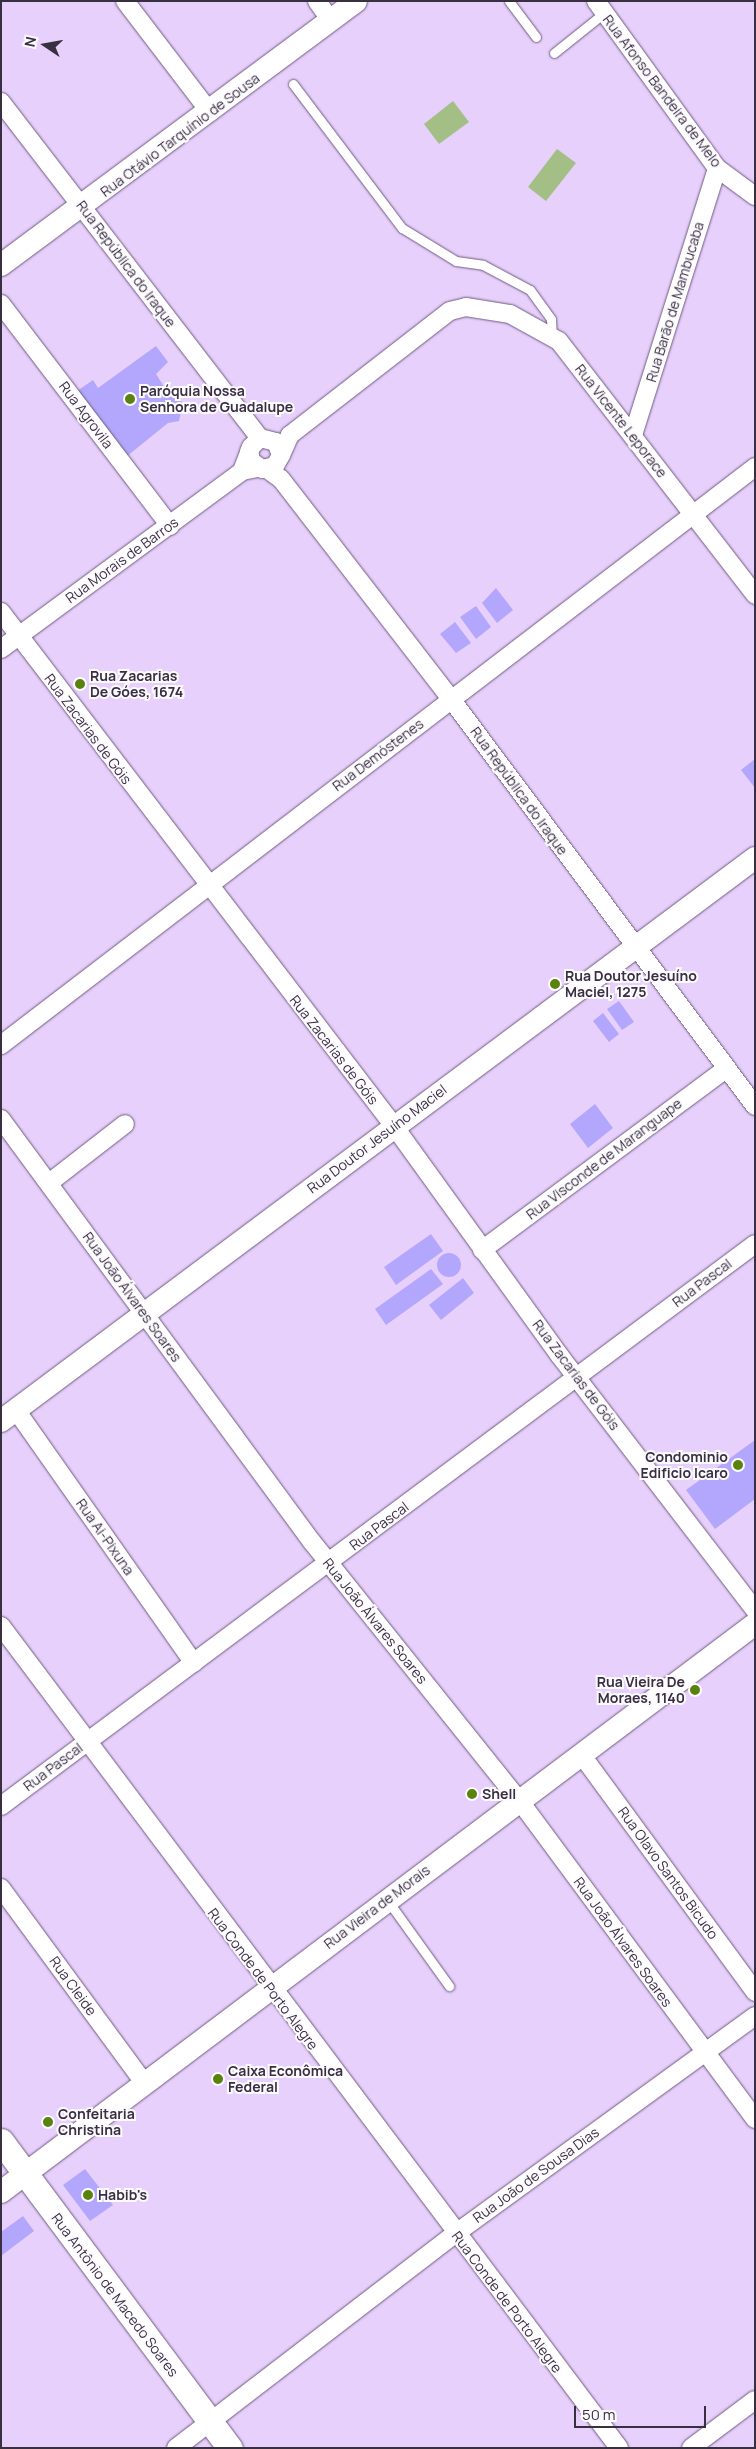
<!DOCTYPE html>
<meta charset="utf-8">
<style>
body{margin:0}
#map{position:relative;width:756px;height:2449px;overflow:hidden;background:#e7d0fb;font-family:Manrope,sans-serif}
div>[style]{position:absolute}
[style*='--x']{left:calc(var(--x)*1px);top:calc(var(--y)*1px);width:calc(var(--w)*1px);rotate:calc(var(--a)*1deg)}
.green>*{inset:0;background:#a3bf85}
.building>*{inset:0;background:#b2a7fd}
.round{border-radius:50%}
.roads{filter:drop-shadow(0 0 1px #6f5a80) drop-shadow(0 0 1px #6f5a80)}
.service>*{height:9px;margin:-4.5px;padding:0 4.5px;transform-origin:4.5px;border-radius:4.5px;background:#fff}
.minor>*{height:18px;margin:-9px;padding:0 9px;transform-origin:9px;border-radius:9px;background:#fff}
.tertiary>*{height:22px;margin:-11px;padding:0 11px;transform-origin:11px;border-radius:11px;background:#fff}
.secondary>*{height:25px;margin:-12.5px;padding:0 12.5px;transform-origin:12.5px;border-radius:12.5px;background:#fff}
.dots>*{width:14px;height:14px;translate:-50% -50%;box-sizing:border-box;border:2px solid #fdfbff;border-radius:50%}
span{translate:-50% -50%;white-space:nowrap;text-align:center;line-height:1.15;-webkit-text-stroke:4px #fdfbff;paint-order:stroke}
.street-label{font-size:14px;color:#382f40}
.poi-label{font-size:14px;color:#382f40;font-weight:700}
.left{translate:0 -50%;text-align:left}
.right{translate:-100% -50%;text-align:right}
.frame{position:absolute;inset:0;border:2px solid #382f40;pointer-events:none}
.north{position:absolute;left:20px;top:20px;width:50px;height:50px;-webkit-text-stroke:4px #fdfbff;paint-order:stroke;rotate:282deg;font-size:14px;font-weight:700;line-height:20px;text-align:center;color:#382f40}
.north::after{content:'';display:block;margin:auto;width:18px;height:22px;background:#382f40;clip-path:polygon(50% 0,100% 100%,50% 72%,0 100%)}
.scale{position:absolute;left:574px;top:2406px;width:132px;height:22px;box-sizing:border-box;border:2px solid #382f40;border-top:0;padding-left:6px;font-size:15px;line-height:18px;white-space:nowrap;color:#382f40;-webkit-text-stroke:4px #fdfbff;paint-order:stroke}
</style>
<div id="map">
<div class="green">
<i style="clip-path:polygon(453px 101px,469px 122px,439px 144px,424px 124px)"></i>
<i style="clip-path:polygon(557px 149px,576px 163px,546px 201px,528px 187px)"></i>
</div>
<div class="building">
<i style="clip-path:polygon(156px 346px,168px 362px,156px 374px,170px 396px,183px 402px,179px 421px,168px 423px,126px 457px,77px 391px,93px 380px,98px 388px)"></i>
<i style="clip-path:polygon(496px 588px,513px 610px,497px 623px,482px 603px)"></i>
<i style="clip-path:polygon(476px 606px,491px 627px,476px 639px,460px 617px)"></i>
<i style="clip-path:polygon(455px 622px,471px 643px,456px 653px,440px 634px)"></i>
<i style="clip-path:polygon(755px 759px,755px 788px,741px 770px)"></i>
<i style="clip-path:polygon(619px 1001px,634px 1022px,622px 1030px,607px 1009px)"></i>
<i style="clip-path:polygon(603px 1013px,619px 1034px,609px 1042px,593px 1021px)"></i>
<i style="clip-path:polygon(595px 1104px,613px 1128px,588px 1148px,570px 1124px)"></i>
<i style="clip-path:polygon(431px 1234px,443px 1251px,396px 1285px,384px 1267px)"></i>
<i class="round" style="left:437px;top:1253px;width:24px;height:24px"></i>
<i style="clip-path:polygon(431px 1269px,443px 1284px,386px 1325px,375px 1309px)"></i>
<i style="clip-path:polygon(463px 1278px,474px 1293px,441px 1320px,429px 1305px)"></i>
<i style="clip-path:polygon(755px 1440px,755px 1499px,715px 1529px,686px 1490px)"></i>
<i style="clip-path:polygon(85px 2169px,113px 2205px,90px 2221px,63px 2185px)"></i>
<i style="clip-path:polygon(23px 2216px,34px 2231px,1px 2256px,1px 2232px)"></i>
</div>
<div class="roads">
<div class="service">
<i style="--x:509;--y:1;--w:45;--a:53.1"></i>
<i style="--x:554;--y:53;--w:64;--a:-38.7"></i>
<i style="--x:293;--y:84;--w:181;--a:52.9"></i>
<i style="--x:402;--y:228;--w:63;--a:31.4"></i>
<i style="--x:456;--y:261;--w:27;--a:8"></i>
<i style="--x:483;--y:265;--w:53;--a:28"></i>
<i style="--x:530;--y:290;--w:36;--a:54"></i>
<i style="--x:551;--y:319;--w:17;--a:87"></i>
<i style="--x:388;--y:1901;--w:105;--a:54.3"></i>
</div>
<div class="minor">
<i style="--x:125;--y:1;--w:140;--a:52.6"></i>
<i style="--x:317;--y:1;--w:24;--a:55"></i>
<i style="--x:596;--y:1;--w:206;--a:54.1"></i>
<i style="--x:717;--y:168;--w:47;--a:36.4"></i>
<i style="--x:1;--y:102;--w:424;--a:52.4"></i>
<i style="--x:1;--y:304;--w:279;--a:52.7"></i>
<i style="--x:633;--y:435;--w:280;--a:-72.5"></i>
<i style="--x:281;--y:455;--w:22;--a:-66"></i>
<i style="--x:290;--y:435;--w:202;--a:-37.8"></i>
<i style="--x:450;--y:311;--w:16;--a:-14"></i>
<i style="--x:466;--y:307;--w:45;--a:9"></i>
<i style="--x:510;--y:314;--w:56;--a:28.9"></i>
<i style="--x:559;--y:341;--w:321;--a:52.3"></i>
<i style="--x:267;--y:469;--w:17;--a:36"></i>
<i style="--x:281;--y:479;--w:278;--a:52.3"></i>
<i style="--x:451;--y:699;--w:508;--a:53.24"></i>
<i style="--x:242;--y:471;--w:26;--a:-69"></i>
<i style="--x:251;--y:447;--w:13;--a:-45"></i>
<i style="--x:260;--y:438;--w:16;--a:14"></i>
<i style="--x:276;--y:442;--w:14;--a:69"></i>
<i style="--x:281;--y:455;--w:13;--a:119"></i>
<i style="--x:275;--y:466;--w:13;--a:167"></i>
<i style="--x:262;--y:469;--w:14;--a:-144"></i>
<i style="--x:251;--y:461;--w:10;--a:-101"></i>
<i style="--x:1;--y:612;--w:647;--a:52.6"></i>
<i style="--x:394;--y:1126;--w:284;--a:54.2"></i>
<i style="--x:560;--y:1356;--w:320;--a:52.5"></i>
<i style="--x:1;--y:649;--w:300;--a:-36.4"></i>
<i style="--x:242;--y:471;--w:16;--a:-11"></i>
<i style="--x:1;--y:1045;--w:950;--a:-37.47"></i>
<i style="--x:1;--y:1119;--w:525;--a:53.68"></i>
<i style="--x:312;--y:1542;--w:331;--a:51.3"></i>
<i style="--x:519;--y:1800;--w:397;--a:53.5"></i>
<i style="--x:49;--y:1183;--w:96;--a:-37.8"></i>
<i style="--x:482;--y:1250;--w:304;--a:-36.6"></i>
<i style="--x:16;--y:1410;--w:309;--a:54.9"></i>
<i style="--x:1;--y:1626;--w:1028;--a:53.06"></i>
<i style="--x:581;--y:1754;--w:295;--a:53.8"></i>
<i style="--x:1;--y:1806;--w:940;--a:-36.7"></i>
<i style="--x:1;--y:1888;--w:242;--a:53.7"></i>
<i style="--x:176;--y:2448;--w:352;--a:-37.5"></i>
<i style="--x:455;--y:2234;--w:371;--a:-36"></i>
<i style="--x:691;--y:2448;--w:80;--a:-36.9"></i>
</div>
<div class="tertiary">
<i style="--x:1;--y:265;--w:442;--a:-36.6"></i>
<i style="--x:1;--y:1421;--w:941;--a:-36.75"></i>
<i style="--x:1;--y:2192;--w:944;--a:-36.99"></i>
</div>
<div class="secondary">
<i style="--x:1;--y:2141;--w:383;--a:53.3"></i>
</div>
</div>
<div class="dots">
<i style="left:130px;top:399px;background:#59830d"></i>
<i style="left:80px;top:684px;background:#59830d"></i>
<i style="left:555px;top:984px;background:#59830d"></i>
<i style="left:738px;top:1465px;background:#59830d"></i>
<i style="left:695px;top:1690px;background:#59830d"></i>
<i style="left:472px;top:1794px;background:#59830d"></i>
<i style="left:218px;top:2079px;background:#59830d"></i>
<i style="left:48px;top:2122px;background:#59830d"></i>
<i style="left:88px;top:2195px;background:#59830d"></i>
</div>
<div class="street-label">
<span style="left:662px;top:91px;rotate:53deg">Rua Afonso Bandeira de Melo</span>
<span style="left:180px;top:135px;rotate:-37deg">Rua Otávio Tarquínio de Sousa</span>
<span style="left:126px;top:264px;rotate:53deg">Rua República do Iraque</span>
<span style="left:675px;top:302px;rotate:-73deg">Rua Barão de Mambucaba</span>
<span style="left:86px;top:415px;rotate:53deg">Rua Agrovila</span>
<span style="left:621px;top:421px;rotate:52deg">Rua Vicente Leporace</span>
<span style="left:122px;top:560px;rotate:-36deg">Rua Morais de Barros</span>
<span style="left:88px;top:729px;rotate:53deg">Rua Zacarias de Góis</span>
<span style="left:378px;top:755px;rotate:-37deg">Rua Demóstenes</span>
<span style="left:519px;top:791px;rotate:54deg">Rua República do Iraque</span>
<span style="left:334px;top:1050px;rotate:52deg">Rua Zacarias de Góis</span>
<span style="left:377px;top:1139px;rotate:-37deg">Rua Doutor Jesuíno Maciel</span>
<span style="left:604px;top:1159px;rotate:-37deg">Rua Visconde de Maranguape</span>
<span style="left:702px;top:1283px;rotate:-37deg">Rua Pascal</span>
<span style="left:132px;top:1297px;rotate:54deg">Rua João Álvares Soares</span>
<span style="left:576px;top:1375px;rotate:53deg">Rua Zacarias de Góis</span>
<span style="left:379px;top:1526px;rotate:-37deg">Rua Pascal</span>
<span style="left:105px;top:1537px;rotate:55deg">Rua Ai-Pixuna</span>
<span style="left:375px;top:1621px;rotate:51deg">Rua João Álvares Soares</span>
<span style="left:53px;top:1767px;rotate:-37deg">Rua Pascal</span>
<span style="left:668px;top:1873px;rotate:54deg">Rua Olavo Santos Bicudo</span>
<span style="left:377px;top:1907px;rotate:-37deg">Rua Vieira de Morais</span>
<span style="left:623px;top:1942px;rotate:54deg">Rua João Álvares Soares</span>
<span style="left:263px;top:1979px;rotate:53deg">Rua Conde de Porto Alegre</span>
<span style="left:73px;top:1986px;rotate:54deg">Rua Cleide</span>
<span style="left:536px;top:2175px;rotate:-36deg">Rua João de Sousa Dias</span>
<span style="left:115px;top:2295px;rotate:53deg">Rua Antônio de Macedo Soares</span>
<span style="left:507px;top:2302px;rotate:53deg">Rua Conde de Porto Alegre</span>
</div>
<div class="poi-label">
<span class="left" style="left:140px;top:399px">Paróquia Nossa<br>Senhora de Guadalupe</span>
<span class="left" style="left:90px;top:684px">Rua Zacarias<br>De Góes, 1674</span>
<span class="left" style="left:565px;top:984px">Rua Doutor Jesuíno<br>Maciel, 1275</span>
<span class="right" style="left:728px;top:1465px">Condominio<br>Edificio Icaro</span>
<span class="right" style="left:685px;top:1690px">Rua Vieira De<br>Moraes, 1140</span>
<span class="left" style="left:482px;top:1794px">Shell</span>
<span class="left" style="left:228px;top:2079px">Caixa Econômica<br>Federal</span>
<span class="left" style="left:58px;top:2122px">Confeitaria<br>Christina</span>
<span class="left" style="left:98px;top:2195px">Habib's</span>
</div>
<div class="frame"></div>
<div class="north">N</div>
<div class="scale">50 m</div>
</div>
